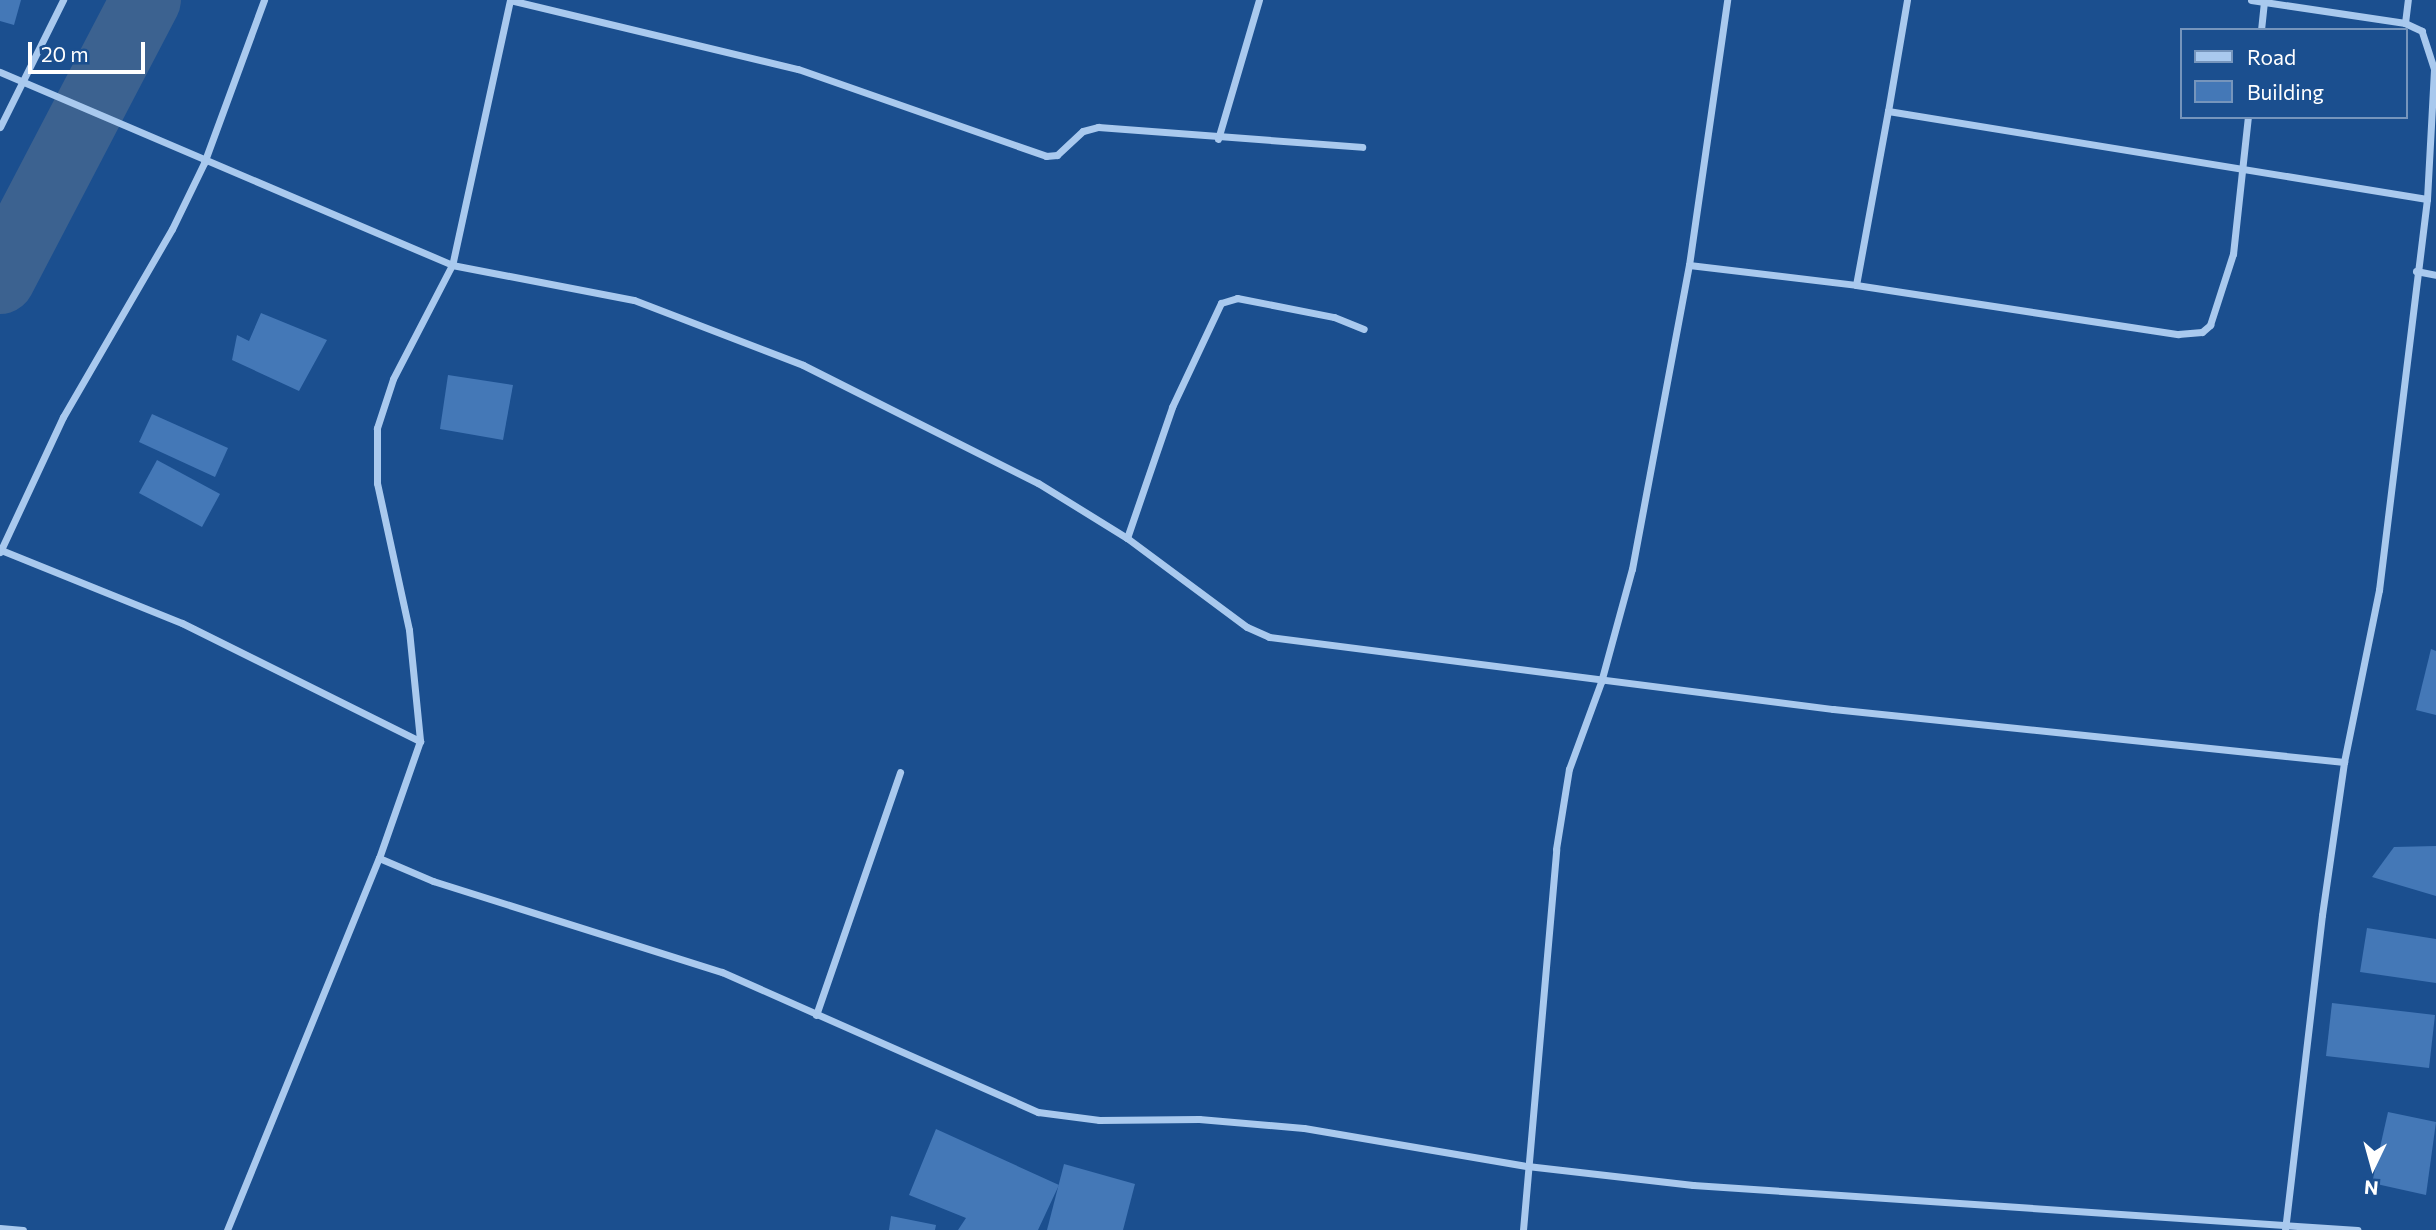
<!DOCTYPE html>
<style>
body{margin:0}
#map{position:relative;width:2436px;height:1230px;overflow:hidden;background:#1b4f8f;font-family:Commissioner,sans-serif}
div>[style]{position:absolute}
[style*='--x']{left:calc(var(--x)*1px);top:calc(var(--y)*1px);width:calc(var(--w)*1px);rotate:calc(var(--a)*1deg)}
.river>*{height:70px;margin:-35px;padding:0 35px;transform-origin:35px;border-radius:35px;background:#3c6290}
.building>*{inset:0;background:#4478b7}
.minor>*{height:7px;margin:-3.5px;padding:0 3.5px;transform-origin:3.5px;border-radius:3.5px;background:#a9c9ee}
span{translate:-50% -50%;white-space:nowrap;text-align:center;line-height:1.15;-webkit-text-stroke:6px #1b4f8f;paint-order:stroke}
.legend{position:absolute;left:2180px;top:28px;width:228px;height:91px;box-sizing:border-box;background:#1b4f8f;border:2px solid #7695bc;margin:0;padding:9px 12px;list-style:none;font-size:21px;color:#fff}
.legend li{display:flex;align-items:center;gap:14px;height:35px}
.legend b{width:35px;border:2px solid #7695bc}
.north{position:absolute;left:2338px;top:1132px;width:70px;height:70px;-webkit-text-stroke:5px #1b4f8f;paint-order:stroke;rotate:185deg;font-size:19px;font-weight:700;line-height:28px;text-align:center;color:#fff}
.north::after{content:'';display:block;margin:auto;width:24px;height:32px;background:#fff;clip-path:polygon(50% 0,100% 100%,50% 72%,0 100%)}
.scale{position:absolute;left:28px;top:42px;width:117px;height:32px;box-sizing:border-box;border:4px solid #fff;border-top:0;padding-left:9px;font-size:21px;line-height:24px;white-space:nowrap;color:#fff;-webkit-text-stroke:5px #1b4f8f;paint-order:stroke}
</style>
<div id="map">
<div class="river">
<i style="--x:0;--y:279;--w:315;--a:-62.4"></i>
</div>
<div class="building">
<i style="clip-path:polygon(0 0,21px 0,14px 25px,0 21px)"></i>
<i style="clip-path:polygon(261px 313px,327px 340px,299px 391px,232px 360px,237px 335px,249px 341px)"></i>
<i style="clip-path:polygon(448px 375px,513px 385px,503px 440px,440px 429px)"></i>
<i style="clip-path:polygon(152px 414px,228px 448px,215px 477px,139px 442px)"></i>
<i style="clip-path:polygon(157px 460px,220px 494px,202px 527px,139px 493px)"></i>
<i style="clip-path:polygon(2431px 649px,2436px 651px,2436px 715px,2416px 710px)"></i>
<i style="clip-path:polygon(2436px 846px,2436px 896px,2372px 877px,2394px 847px)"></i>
<i style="clip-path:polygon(2367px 928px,2436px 939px,2436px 983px,2360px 972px)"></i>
<i style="clip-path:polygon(2332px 1003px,2435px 1015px,2429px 1068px,2326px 1056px)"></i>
<i style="clip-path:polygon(2388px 1112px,2436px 1122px,2426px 1195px,2372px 1183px)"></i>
<i style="clip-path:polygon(936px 1129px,1059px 1185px,1038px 1230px,958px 1230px,966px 1218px,909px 1195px)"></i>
<i style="clip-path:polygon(1064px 1164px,1135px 1184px,1123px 1230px,1047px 1230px)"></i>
<i style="clip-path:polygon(891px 1216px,936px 1225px,935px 1230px,889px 1230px)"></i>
</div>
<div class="minor">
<i style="--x:510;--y:0;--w:271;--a:102.3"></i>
<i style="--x:452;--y:265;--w:128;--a:117.4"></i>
<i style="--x:393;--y:379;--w:52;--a:108.1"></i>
<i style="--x:377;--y:428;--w:55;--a:90"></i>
<i style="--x:377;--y:483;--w:150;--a:77.7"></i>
<i style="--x:409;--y:630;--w:112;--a:84.3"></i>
<i style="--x:420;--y:741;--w:124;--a:109.3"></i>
<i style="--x:379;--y:858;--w:59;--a:23.1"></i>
<i style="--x:433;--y:881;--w:303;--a:17.5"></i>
<i style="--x:722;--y:972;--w:346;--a:23.9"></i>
<i style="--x:1038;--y:1112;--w:62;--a:7.5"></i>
<i style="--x:1099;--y:1120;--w:100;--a:-0.6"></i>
<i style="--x:1199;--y:1119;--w:105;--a:4.9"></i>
<i style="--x:1304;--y:1128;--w:226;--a:9.7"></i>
<i style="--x:1527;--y:1166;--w:167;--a:6.5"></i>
<i style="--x:1693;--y:1185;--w:666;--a:3.88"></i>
<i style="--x:510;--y:0;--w:296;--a:13.5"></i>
<i style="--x:798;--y:69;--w:263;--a:19.3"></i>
<i style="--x:1046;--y:156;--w:11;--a:-5"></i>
<i style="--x:1057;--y:155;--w:35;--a:-43"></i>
<i style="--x:1083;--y:131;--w:16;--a:-15"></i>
<i style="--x:1098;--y:127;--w:265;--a:4.3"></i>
<i style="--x:1907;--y:0;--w:113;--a:99.7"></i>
<i style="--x:1888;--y:111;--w:546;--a:9.27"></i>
<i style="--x:2251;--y:0;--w:156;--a:8.5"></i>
<i style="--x:2261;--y:30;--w:27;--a:-84"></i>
<i style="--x:0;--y:72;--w:491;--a:23.1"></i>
<i style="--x:452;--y:265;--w:185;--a:10.9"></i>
<i style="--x:634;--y:300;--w:181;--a:21"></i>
<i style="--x:803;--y:365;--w:263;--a:26.7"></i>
<i style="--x:1038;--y:483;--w:105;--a:31.7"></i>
<i style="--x:1127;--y:538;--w:149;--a:36.6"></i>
<i style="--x:1247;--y:627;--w:24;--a:24"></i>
<i style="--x:1269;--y:637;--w:569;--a:7.28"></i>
<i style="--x:1833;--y:709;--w:514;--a:5.92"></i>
<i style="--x:0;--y:127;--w:142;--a:-63.6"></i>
<i style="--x:1218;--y:139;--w:145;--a:-73.6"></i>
<i style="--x:1689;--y:265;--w:168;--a:6.8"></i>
<i style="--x:1856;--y:285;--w:326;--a:8.7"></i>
<i style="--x:2178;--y:334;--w:24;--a:-5"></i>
<i style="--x:2202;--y:332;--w:11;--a:-41"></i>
<i style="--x:2210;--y:325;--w:75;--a:-72.1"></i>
<i style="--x:2233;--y:254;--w:138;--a:-83.8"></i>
<i style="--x:2416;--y:271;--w:20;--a:11"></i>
<i style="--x:1856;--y:285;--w:177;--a:-79.6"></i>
<i style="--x:1127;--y:538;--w:139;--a:-71"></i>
<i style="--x:1172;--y:407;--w:115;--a:-64.8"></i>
<i style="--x:1221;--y:303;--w:17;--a:-17"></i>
<i style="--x:1237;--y:298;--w:99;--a:11.1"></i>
<i style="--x:1334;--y:317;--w:32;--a:22"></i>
<i style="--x:1;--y:550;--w:195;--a:22"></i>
<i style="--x:182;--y:623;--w:266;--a:26.4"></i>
<i style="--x:0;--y:552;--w:149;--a:-65"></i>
<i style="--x:63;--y:417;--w:217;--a:-59.9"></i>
<i style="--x:172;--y:229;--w:73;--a:-64.1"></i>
<i style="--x:204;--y:163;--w:174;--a:-69.8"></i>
<i style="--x:816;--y:1015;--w:257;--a:-70.9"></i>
<i style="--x:0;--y:1228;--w:23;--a:5"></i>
<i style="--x:227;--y:1230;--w:402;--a:-67.8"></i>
<i style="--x:1523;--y:1230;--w:382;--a:-85"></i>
<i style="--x:1556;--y:849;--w:81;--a:-80.8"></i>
<i style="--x:1569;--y:769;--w:93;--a:-69.8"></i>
<i style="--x:1601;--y:682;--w:117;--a:-74.7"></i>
<i style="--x:1632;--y:569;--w:309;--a:-79.4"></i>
<i style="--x:1689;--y:265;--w:268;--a:-81.8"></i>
<i style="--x:2285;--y:1230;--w:317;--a:-83.3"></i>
<i style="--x:2322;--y:915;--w:155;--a:-81.8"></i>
<i style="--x:2344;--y:762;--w:176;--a:-78.5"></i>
<i style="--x:2379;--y:590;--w:394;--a:-83"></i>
<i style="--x:2427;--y:199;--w:130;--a:-86.9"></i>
<i style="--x:2434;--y:69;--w:40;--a:-108"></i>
<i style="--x:2422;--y:31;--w:19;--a:-155"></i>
<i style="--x:2405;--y:23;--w:23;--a:-83"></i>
</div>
<ul class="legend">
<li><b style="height:9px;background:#a9c9ee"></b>Road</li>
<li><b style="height:19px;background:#4478b7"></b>Building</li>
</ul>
<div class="north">N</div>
<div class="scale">20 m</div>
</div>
